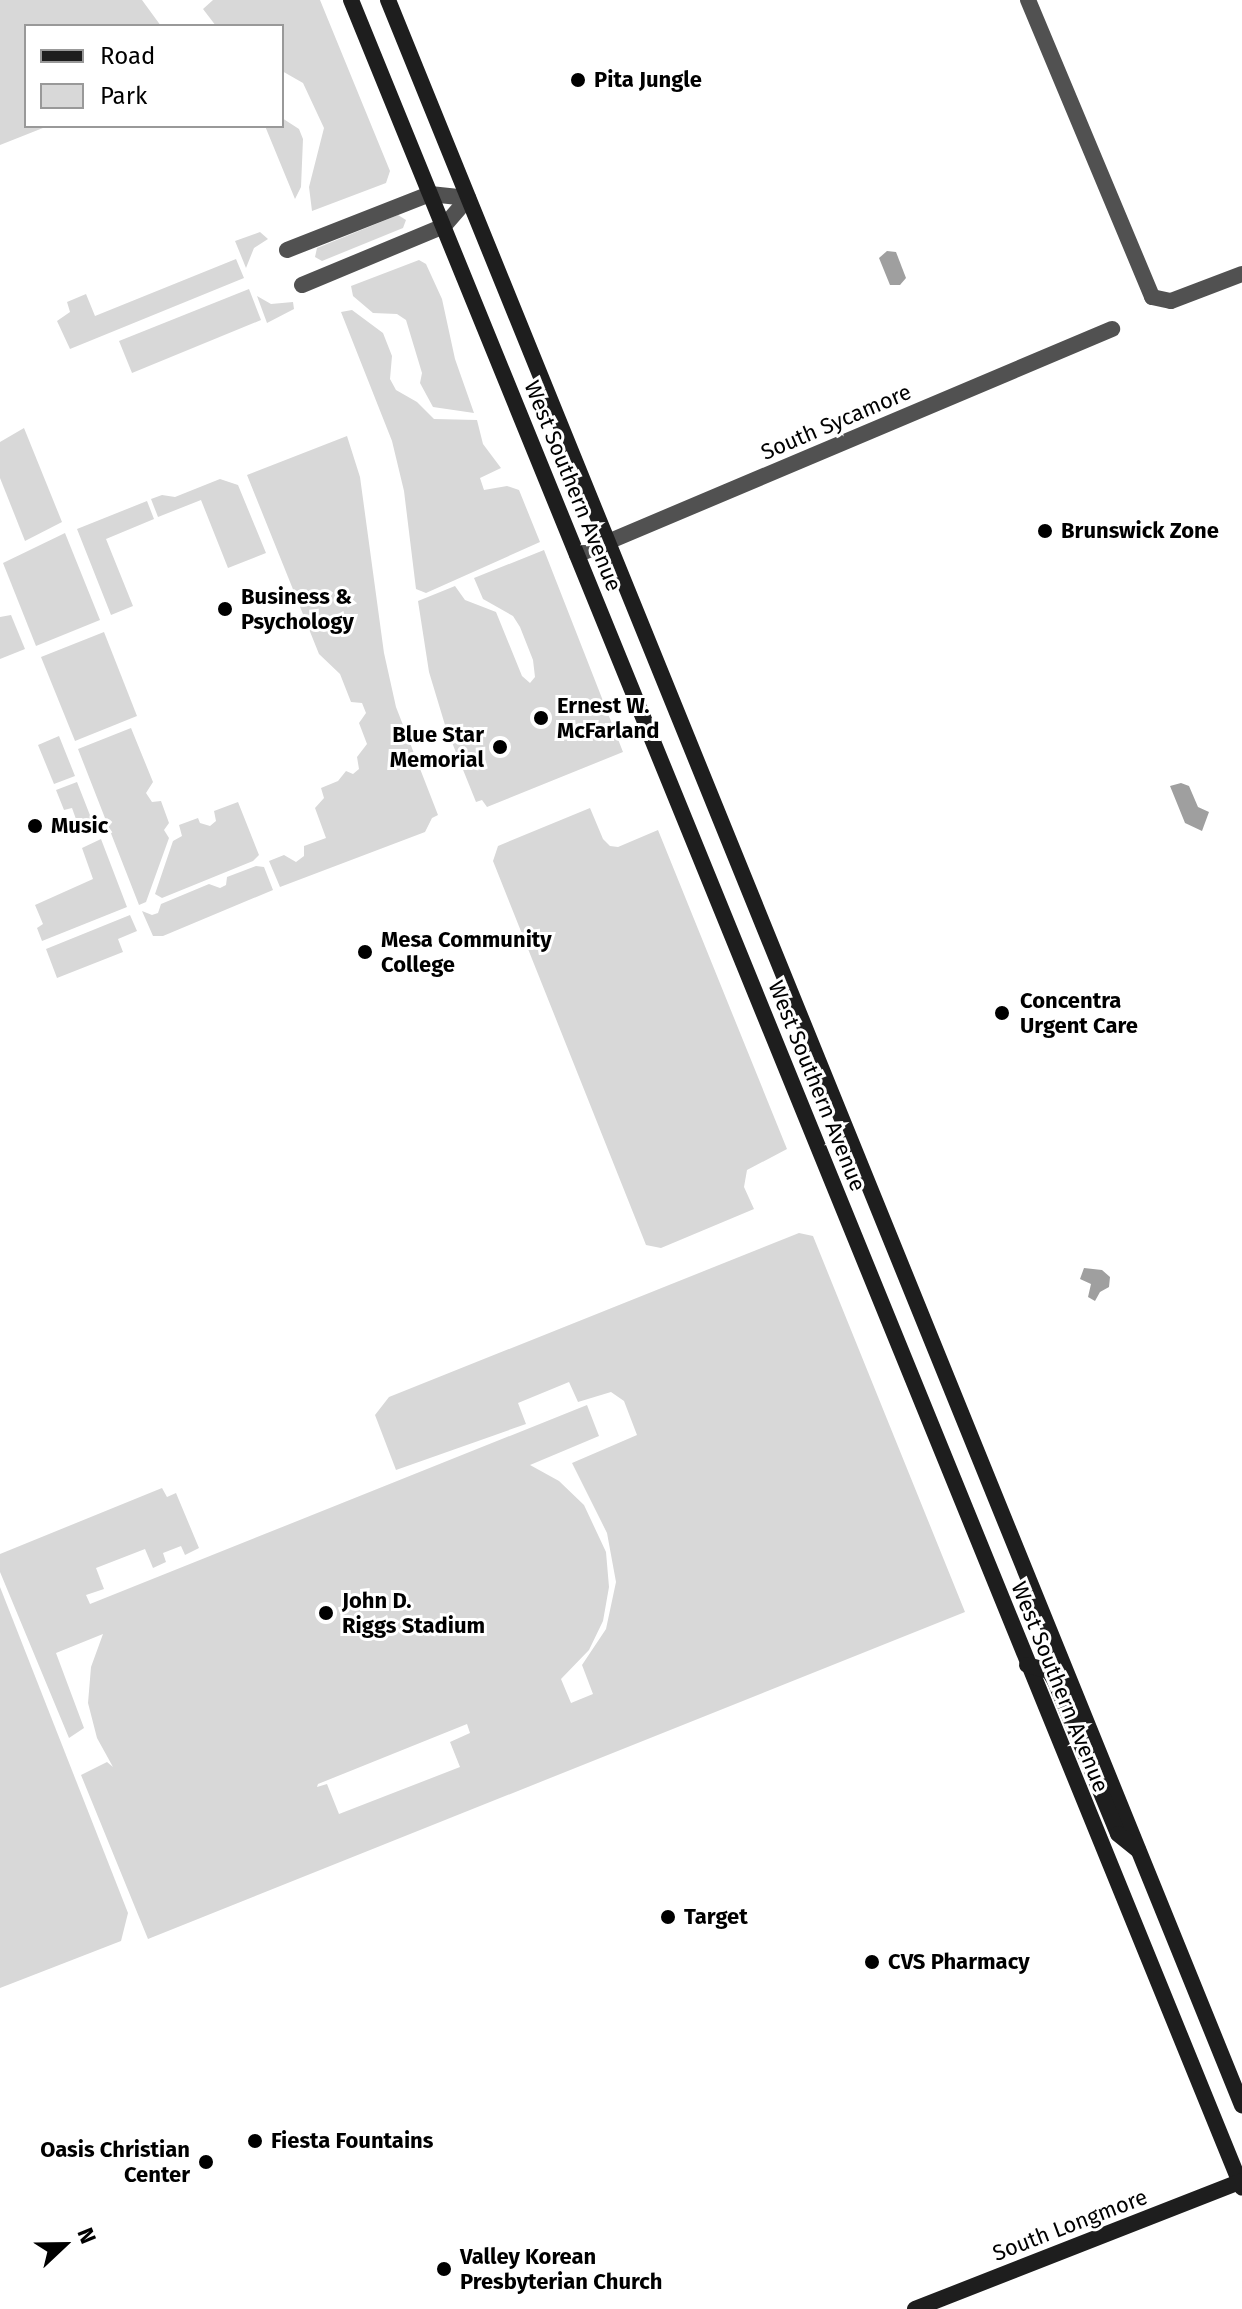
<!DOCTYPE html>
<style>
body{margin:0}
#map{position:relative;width:1242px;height:2309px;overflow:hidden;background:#fff;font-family:"Fira Sans",sans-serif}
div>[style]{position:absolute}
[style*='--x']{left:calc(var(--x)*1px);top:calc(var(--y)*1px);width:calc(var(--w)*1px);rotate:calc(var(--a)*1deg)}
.green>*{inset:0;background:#d8d8d8}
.water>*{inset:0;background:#9f9f9f}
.street>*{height:16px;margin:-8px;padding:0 8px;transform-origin:8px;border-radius:8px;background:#515151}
.secondary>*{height:16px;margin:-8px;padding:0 8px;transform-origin:8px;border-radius:8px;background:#1e1e1e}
.dots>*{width:22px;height:22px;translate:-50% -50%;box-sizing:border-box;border:4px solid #fff;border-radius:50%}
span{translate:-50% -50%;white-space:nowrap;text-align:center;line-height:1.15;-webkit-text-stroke:6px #fff;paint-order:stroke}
.poi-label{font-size:22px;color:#000;font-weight:700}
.left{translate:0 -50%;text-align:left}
.right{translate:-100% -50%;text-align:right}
.street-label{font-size:22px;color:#000}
.legend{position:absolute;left:24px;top:24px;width:260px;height:104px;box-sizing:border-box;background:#fff;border:2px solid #999;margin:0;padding:10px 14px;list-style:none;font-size:24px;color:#000}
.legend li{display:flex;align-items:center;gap:16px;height:40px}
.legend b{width:40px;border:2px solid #999}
.north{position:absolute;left:24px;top:2205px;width:80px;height:80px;-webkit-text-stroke:6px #fff;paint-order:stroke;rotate:68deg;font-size:22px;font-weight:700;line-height:32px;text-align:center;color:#000}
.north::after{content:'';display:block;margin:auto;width:28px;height:36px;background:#000;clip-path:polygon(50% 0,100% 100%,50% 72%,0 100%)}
</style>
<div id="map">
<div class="green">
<i style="clip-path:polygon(0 0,142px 0,161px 26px,26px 26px,26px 126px,48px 126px,0 145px)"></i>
<i style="clip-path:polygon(213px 0,320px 0,390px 171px,386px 183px,312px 211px,309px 187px,324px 128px,303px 83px,282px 71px,282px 26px,216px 26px,203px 9px)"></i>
<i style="clip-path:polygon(282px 118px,299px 129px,303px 139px,301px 187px,295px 199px,265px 126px,282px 126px)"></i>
<i style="clip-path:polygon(398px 215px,406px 220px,403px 228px,322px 261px,315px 257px,317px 248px)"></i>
<i style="clip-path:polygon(260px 232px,268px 239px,254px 248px,246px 268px,235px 241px)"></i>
<i style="clip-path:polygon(236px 259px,244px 278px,70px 349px,57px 321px,70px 312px,67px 302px,86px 294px,95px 316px)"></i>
<i style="clip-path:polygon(419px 260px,426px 264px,442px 299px,455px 359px,474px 413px,433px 407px,420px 383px,422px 373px,406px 320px,397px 314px,373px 313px,353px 296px,351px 286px)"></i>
<i style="clip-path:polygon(249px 289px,261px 320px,132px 373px,119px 341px)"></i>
<i style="clip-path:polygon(257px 296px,271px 304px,293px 302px,294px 309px,267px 323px)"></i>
<i style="clip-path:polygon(352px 310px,383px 333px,392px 356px,390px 379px,396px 390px,417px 402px,434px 419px,477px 420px,483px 444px,501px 468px,480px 478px,484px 490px,507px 486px,519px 490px,540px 542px,426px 593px,416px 589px,404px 491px,392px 441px,341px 312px)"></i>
<i style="clip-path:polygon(24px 428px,62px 522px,25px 541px,0 478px,0 442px)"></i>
<i style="clip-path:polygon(347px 436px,360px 477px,384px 653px,396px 707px,438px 815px,432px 818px,425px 832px,280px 887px,269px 861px,284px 855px,296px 862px,304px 856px,304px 846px,326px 838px,315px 808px,324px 798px,321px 788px,338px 781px,346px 771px,353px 774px,359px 769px,357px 757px,367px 744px,359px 723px,366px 713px,362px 703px,351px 702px,340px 674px,319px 654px,247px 475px)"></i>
<i style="clip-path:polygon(220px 479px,238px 485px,266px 553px,228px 568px,201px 500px,158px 517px,151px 499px,162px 495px,175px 497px)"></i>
<i style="clip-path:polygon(147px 501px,154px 519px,106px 539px,133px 606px,111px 615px,77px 529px)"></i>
<i style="clip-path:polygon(65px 533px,100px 620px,36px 646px,3px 563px)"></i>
<i style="clip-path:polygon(544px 550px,623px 752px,487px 807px,482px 800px,476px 802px,445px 725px,429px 672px,418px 601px,455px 586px,465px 600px,496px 612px,522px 676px,530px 683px,535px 677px,533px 660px,520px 627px,513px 616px,483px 599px,474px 578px)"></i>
<i style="clip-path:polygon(11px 615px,25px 649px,0 659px,0 617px)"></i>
<i style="clip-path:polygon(104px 632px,137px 716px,75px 741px,41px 657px)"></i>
<i style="clip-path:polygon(131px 728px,153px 782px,146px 793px,152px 802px,161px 801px,169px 823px,164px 830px,169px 838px,146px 902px,139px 905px,78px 749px)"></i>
<i style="clip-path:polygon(59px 736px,75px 776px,54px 784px,38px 745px)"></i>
<i style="clip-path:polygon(77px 782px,95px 828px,81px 833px,72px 808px,64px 810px,56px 790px)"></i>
<i style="clip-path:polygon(238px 802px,259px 855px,253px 861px,162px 898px,155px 894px,173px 841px,182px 836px,179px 825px,198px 818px,200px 823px,210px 826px,216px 821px,214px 811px)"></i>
<i style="clip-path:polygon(590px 808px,603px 839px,610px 846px,618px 847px,658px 830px,787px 1149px,747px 1170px,744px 1187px,754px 1209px,661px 1248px,646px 1245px,493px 861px,498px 846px)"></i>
<i style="clip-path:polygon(101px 839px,127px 907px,42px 941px,37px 928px,43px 924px,35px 905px,93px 879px,82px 848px)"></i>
<i style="clip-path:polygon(256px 866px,264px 867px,273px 890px,163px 936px,153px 936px,142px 911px,152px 915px,158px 913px,161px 904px,209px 884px,220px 888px,226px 885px,227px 877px)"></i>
<i style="clip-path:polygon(130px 915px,137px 931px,118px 939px,123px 952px,57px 978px,46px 949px)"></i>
<i style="clip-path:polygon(evenodd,799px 1233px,813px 1236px,965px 1612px,148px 1939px,81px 1775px,107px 1762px,113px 1767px,97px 1738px,88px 1703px,91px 1667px,103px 1634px,56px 1653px,84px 1728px,69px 1738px,0 1572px,0 1554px,162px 1488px,167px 1497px,176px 1493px,199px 1548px,185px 1555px,181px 1546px,163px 1553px,166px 1562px,153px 1568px,145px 1549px,96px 1568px,104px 1589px,86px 1595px,90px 1604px,587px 1405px,599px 1436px,530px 1465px,559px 1481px,584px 1505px,606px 1552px,609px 1587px,603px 1621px,589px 1650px,561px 1679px,571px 1703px,593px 1694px,582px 1665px,606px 1629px,616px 1582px,607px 1533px,572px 1463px,637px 1435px,624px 1401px,611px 1392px,578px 1402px,569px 1382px,518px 1403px,526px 1424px,396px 1470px,375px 1415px,389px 1397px,799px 1233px,467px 1724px,470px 1733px,450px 1742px,460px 1767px,339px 1814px,327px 1784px,317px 1787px,318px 1784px,467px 1724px)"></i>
<i style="clip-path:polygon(0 1587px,128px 1913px,121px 1941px,0 1988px)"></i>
</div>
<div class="water">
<i style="clip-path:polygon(887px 251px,896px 252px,906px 278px,900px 285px,890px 285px,879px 258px)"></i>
<i style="clip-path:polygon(1181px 783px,1189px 786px,1198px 807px,1209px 812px,1202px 831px,1185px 823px,1170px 786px)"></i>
<i style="clip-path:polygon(1084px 1268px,1102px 1270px,1110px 1277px,1109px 1287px,1100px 1292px,1095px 1301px,1088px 1297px,1091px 1284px,1080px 1279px)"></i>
</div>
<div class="street">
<i style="--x:1028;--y:0;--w:322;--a:67.3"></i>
<i style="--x:1152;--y:297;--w:19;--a:12"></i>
<i style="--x:1171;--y:301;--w:76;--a:-20.8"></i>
<i style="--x:287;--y:250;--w:154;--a:-21.4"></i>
<i style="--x:430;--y:194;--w:38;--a:6"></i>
<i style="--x:302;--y:285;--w:154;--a:-22.6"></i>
<i style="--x:444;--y:226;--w:37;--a:-49"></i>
<i style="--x:577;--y:555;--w:581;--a:-22.9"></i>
</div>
<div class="secondary">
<i style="--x:351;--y:0;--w:2362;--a:67.84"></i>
<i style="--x:388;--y:0;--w:2272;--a:67.92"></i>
<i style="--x:1027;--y:1665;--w:23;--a:15"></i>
<i style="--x:1049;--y:1671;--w:12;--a:59"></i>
<i style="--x:1055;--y:1681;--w:165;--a:67.6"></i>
<i style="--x:1118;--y:1834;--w:26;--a:39"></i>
<i style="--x:915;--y:2309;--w:351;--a:-21.4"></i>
</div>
<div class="dots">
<i style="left:578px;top:80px;background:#000"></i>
<i style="left:1045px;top:531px;background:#000"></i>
<i style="left:225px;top:609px;background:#000"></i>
<i style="left:541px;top:718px;background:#000"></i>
<i style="left:500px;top:747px;background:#000"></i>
<i style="left:35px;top:826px;background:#000"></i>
<i style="left:365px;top:952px;background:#000"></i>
<i style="left:1002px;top:1013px;background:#000"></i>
<i style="left:326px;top:1613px;background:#000"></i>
<i style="left:668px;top:1917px;background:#000"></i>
<i style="left:872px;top:1962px;background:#000"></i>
<i style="left:255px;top:2141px;background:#000"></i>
<i style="left:206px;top:2162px;background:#000"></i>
<i style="left:444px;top:2269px;background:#000"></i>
</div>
<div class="poi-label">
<span class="left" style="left:594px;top:80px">Pita Jungle</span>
<span class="left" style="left:1061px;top:531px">Brunswick Zone</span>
<span class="left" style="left:241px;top:609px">Business &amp;<br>Psychology</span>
<span class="left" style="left:557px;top:718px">Ernest W.<br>McFarland</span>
<span class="right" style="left:484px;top:747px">Blue Star<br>Memorial</span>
<span class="left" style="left:51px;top:826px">Music</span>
<span class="left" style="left:381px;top:952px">Mesa Community<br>College</span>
<span class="left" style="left:1020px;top:1013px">Concentra<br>Urgent Care</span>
<span class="left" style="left:342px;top:1613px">John D.<br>Riggs Stadium</span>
<span class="left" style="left:684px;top:1917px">Target</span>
<span class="left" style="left:888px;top:1962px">CVS Pharmacy</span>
<span class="left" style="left:271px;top:2141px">Fiesta Fountains</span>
<span class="right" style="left:190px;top:2162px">Oasis Christian<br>Center</span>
<span class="left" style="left:460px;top:2269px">Valley Korean<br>Presbyterian Church</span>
</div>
<div class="street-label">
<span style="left:836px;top:422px;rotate:-23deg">South Sycamore</span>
<span style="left:573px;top:486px;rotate:68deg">West Southern Avenue</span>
<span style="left:817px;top:1086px;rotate:68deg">West Southern Avenue</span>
<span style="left:1060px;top:1687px;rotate:68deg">West Southern Avenue</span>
<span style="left:1070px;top:2225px;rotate:-21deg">South Longmore</span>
</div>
<ul class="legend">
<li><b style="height:10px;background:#1e1e1e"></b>Road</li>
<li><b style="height:22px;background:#d8d8d8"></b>Park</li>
</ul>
<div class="north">N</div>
</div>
